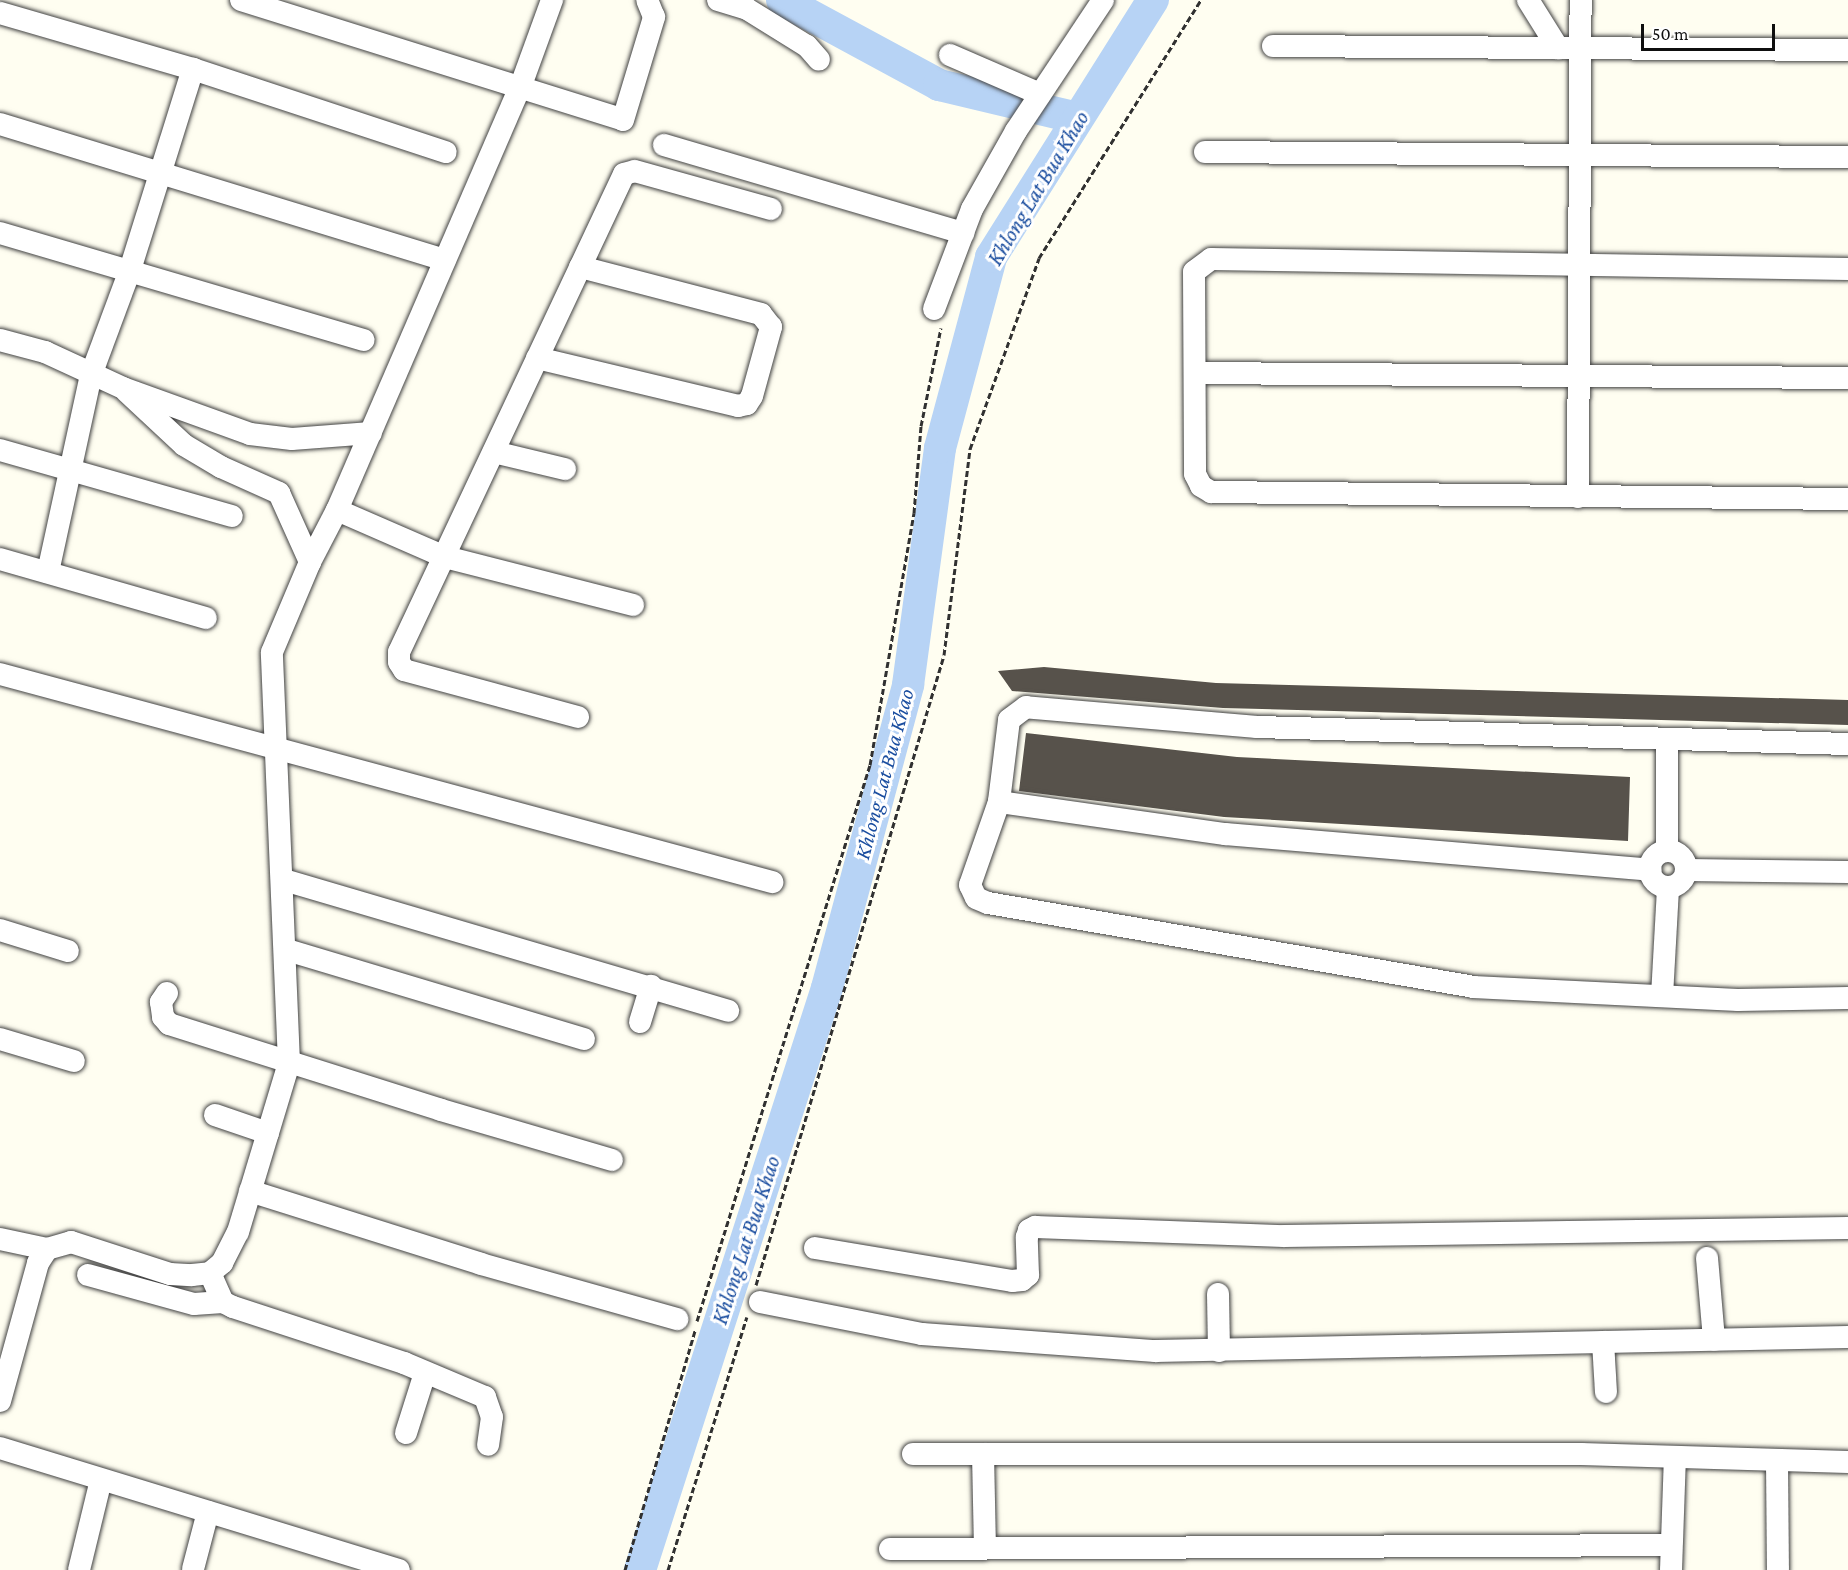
<!DOCTYPE html>
<style>
body{margin:0}
#map{position:relative;width:1848px;height:1570px;overflow:hidden;background:#fffef1;font-family:"Crimson Pro",serif}
div>[style]{position:absolute}
[style*='--x']{left:calc(var(--x)*1px);top:calc(var(--y)*1px);width:calc(var(--w)*1px);rotate:calc(var(--a)*1deg)}
.river>*{height:32px;margin:-16px;padding:0 16px;transform-origin:16px;border-radius:16px;background:#b7d3f5}
.building>*{inset:0;background:#57524b}
.path>*{height:3px;margin-top:-1.5px;transform-origin:0;background:repeating-linear-gradient(90deg,#313131 0 6px,transparent 0 9px)}
.roads{filter:drop-shadow(0 0 2px #424242) drop-shadow(0 0 2px #424242)}
.minor>*{height:22px;margin:-11px;padding:0 11px;transform-origin:11px;border-radius:11px;background:#fff}
.minor>.ring{margin:-11px;padding:0;box-sizing:content-box;background:none;border:22px solid #fff;border-radius:50%}
span{translate:-50% -50%;white-space:nowrap;text-align:center;line-height:1.15;-webkit-text-stroke:6px #fff;paint-order:stroke}
.water-label{font-size:22px;color:#1a4d9f;font-style:italic}
.scale{position:absolute;left:1641px;top:24px;width:134px;height:27px;box-sizing:border-box;border:3px solid #0f0f0f;border-top:0;padding-left:8px;font-size:18px;line-height:21px;white-space:nowrap;color:#0f0f0f;-webkit-text-stroke:4px #fff;paint-order:stroke}
</style>
<div id="map">
<div class="river">
<i style="--x:782;--y:0;--w:179;--a:28.4"></i>
<i style="--x:939;--y:85;--w:142;--a:13.4"></i>
<i style="--x:640;--y:1570;--w:611;--a:-72.19"></i>
<i style="--x:827;--y:988;--w:314;--a:-75"></i>
<i style="--x:908;--y:685;--w:239;--a:-82.3"></i>
<i style="--x:940;--y:448;--w:198;--a:-75"></i>
<i style="--x:991;--y:257;--w:304;--a:-57.8"></i>
</div>
<div class="building">
<i style="clip-path:polygon(1044px 667px,1216px 683px,1848px 700px,1848px 725px,1223px 708px,1012px 691px,998px 671px)"></i>
<i style="clip-path:polygon(1026px 733px,1237px 757px,1630px 777px,1628px 841px,1224px 817px,1019px 791px)"></i>
</div>
<div class="path">
<i style="--x:756;--y:1285;--w:657;--a:-73.38"></i>
<i style="--x:944;--y:655;--w:208;--a:-82.8"></i>
<i style="--x:970;--y:449;--w:203;--a:-70.1"></i>
<i style="--x:1039;--y:258;--w:305;--a:-57.9"></i>
<i style="--x:697;--y:1321;--w:582;--a:-72.72"></i>
<i style="--x:870;--y:765;--w:256;--a:-80.1"></i>
<i style="--x:914;--y:513;--w:87;--a:-85.4"></i>
<i style="--x:921;--y:426;--w:100;--a:-78.5"></i>
<i style="--x:625;--y:1570;--w:250;--a:-73.7"></i>
<i style="--x:668;--y:1570;--w:265;--a:-72.7"></i>
</div>
<div class="roads">
<div class="minor">
<i style="--x:241;--y:0;--w:400;--a:17.4"></i>
<i style="--x:623;--y:120;--w:108;--a:-73.2"></i>
<i style="--x:654;--y:17;--w:18;--a:-112"></i>
<i style="--x:718;--y:0;--w:30;--a:17"></i>
<i style="--x:747;--y:9;--w:70;--a:31.7"></i>
<i style="--x:807;--y:46;--w:18;--a:49"></i>
<i style="--x:1528;--y:0;--w:57;--a:58"></i>
<i style="--x:0;--y:13;--w:201;--a:16.2"></i>
<i style="--x:193;--y:69;--w:266;--a:18.2"></i>
<i style="--x:1273;--y:46;--w:575;--a:0.4"></i>
<i style="--x:950;--y:55;--w:98;--a:23.4"></i>
<i style="--x:0;--y:124;--w:465;--a:17"></i>
<i style="--x:664;--y:145;--w:312;--a:16.4"></i>
<i style="--x:1205;--y:152;--w:643;--a:0.45"></i>
<i style="--x:0;--y:233;--w:379;--a:16.4"></i>
<i style="--x:1848;--y:269;--w:637;--a:-179.1"></i>
<i style="--x:1211;--y:259;--w:21;--a:143"></i>
<i style="--x:1194;--y:272;--w:202;--a:89.7"></i>
<i style="--x:1195;--y:474;--w:13;--a:63"></i>
<i style="--x:1201;--y:486;--w:12;--a:31"></i>
<i style="--x:1211;--y:492;--w:637;--a:0.63"></i>
<i style="--x:934;--y:309;--w:107;--a:-69.2"></i>
<i style="--x:972;--y:209;--w:90;--a:-60.6"></i>
<i style="--x:1016;--y:131;--w:157;--a:-56.4"></i>
<i style="--x:0;--y:340;--w:47;--a:14.9"></i>
<i style="--x:45;--y:352;--w:86;--a:24.8"></i>
<i style="--x:123;--y:388;--w:135;--a:19.9"></i>
<i style="--x:250;--y:434;--w:42;--a:6.8"></i>
<i style="--x:292;--y:439;--w:79;--a:-4.3"></i>
<i style="--x:537;--y:358;--w:207;--a:13.4"></i>
<i style="--x:738;--y:406;--w:9;--a:-13"></i>
<i style="--x:747;--y:404;--w:9;--a:-58"></i>
<i style="--x:752;--y:396;--w:72;--a:-74.6"></i>
<i style="--x:771;--y:327;--w:16;--a:-128"></i>
<i style="--x:761;--y:314;--w:187;--a:-165.4"></i>
<i style="--x:1195;--y:373;--w:653;--a:0.44"></i>
<i style="--x:127;--y:392;--w:78;--a:42.9"></i>
<i style="--x:184;--y:445;--w:43;--a:30.7"></i>
<i style="--x:221;--y:467;--w:64;--a:24.1"></i>
<i style="--x:279;--y:493;--w:76;--a:65.8"></i>
<i style="--x:0;--y:450;--w:241;--a:15.9"></i>
<i style="--x:494;--y:452;--w:73;--a:13.5"></i>
<i style="--x:1578;--y:497;--w:497;--a:-89.7"></i>
<i style="--x:337;--y:510;--w:118;--a:23.5"></i>
<i style="--x:445;--y:557;--w:194;--a:14.3"></i>
<i style="--x:0;--y:559;--w:214;--a:16"></i>
<i style="--x:48;--y:572;--w:202;--a:-77.7"></i>
<i style="--x:91;--y:375;--w:109;--a:-69.6"></i>
<i style="--x:129;--y:273;--w:214;--a:-72.6"></i>
<i style="--x:0;--y:674;--w:800;--a:15.08"></i>
<i style="--x:578;--y:717;--w:180;--a:-164.9"></i>
<i style="--x:404;--y:670;--w:9;--a:-122"></i>
<i style="--x:399;--y:662;--w:10;--a:-90"></i>
<i style="--x:399;--y:652;--w:528;--a:-64.79"></i>
<i style="--x:624;--y:174;--w:11;--a:-15"></i>
<i style="--x:635;--y:171;--w:141;--a:15.6"></i>
<i style="--x:1667;--y:739;--w:112;--a:90"></i>
<i style="--x:1848;--y:744;--w:591;--a:-178.35"></i>
<i style="--x:1257;--y:727;--w:232;--a:-175.1"></i>
<i style="--x:1026;--y:707;--w:21;--a:143"></i>
<i style="--x:1009;--y:720;--w:83;--a:97"></i>
<i style="--x:999;--y:802;--w:88;--a:109.3"></i>
<i style="--x:970;--y:885;--w:14;--a:65"></i>
<i style="--x:976;--y:898;--w:13;--a:23"></i>
<i style="--x:988;--y:903;--w:492;--a:9.8"></i>
<i style="--x:1473;--y:987;--w:265;--a:2.8"></i>
<i style="--x:1738;--y:1000;--w:110;--a:-1"></i>
<i style="--x:999;--y:802;--w:228;--a:8.1"></i>
<i style="--x:1225;--y:834;--w:427;--a:4.8"></i>
<i class="ring" style="left:1650px;top:851px;width:14px;height:14px"></i>
<i style="--x:1687;--y:870;--w:161;--a:0.7"></i>
<i style="--x:284;--y:880;--w:463;--a:16.4"></i>
<i style="--x:0;--y:930;--w:71;--a:17.2"></i>
<i style="--x:287;--y:950;--w:310;--a:16.7"></i>
<i style="--x:167;--y:993;--w:11;--a:124"></i>
<i style="--x:161;--y:1002;--w:15;--a:82"></i>
<i style="--x:163;--y:1017;--w:9;--a:49"></i>
<i style="--x:169;--y:1024;--w:285;--a:17.5"></i>
<i style="--x:441;--y:1110;--w:178;--a:16.3"></i>
<i style="--x:1662;--y:996;--w:109;--a:-86.8"></i>
<i style="--x:640;--y:1022;--w:38;--a:-73"></i>
<i style="--x:0;--y:1039;--w:77;--a:16.6"></i>
<i style="--x:215;--y:1115;--w:56;--a:18.8"></i>
<i style="--x:250;--y:1191;--w:242;--a:17.5"></i>
<i style="--x:481;--y:1264;--w:204;--a:15.7"></i>
<i style="--x:0;--y:1239;--w:48;--a:12"></i>
<i style="--x:815;--y:1248;--w:200;--a:9.5"></i>
<i style="--x:1012;--y:1281;--w:10;--a:-6"></i>
<i style="--x:1022;--y:1280;--w:8;--a:-40"></i>
<i style="--x:1028;--y:1275;--w:38;--a:-92"></i>
<i style="--x:1027;--y:1237;--w:7;--a:-74"></i>
<i style="--x:1029;--y:1230;--w:7;--a:-27"></i>
<i style="--x:1035;--y:1227;--w:249;--a:2.1"></i>
<i style="--x:1284;--y:1236;--w:564;--a:-0.81"></i>
<i style="--x:1707;--y:1258;--w:82;--a:85.1"></i>
<i style="--x:210;--y:1273;--w:32;--a:66"></i>
<i style="--x:223;--y:1302;--w:11;--a:27"></i>
<i style="--x:233;--y:1307;--w:180;--a:18.1"></i>
<i style="--x:404;--y:1363;--w:88;--a:22.8"></i>
<i style="--x:485;--y:1397;--w:21;--a:71"></i>
<i style="--x:492;--y:1417;--w:28;--a:98"></i>
<i style="--x:88;--y:1275;--w:110;--a:15.3"></i>
<i style="--x:194;--y:1304;--w:29;--a:-4"></i>
<i style="--x:1218;--y:1294;--w:57;--a:89"></i>
<i style="--x:760;--y:1302;--w:165;--a:11.2"></i>
<i style="--x:922;--y:1334;--w:234;--a:4.2"></i>
<i style="--x:1155;--y:1351;--w:693;--a:-1.16"></i>
<i style="--x:1603;--y:1342;--w:50;--a:86.6"></i>
<i style="--x:0;--y:1401;--w:143;--a:-74.6"></i>
<i style="--x:38;--y:1263;--w:17;--a:-57"></i>
<i style="--x:47;--y:1249;--w:25;--a:-16"></i>
<i style="--x:71;--y:1242;--w:104;--a:17.9"></i>
<i style="--x:170;--y:1274;--w:22;--a:3"></i>
<i style="--x:192;--y:1275;--w:18;--a:-6"></i>
<i style="--x:210;--y:1273;--w:16;--a:-40"></i>
<i style="--x:222;--y:1263;--w:35;--a:-63"></i>
<i style="--x:238;--y:1232;--w:177;--a:-73.2"></i>
<i style="--x:289;--y:1063;--w:411;--a:-92.4"></i>
<i style="--x:272;--y:652;--w:98;--a:-67.1"></i>
<i style="--x:310;--y:562;--w:59;--a:-62.6"></i>
<i style="--x:337;--y:510;--w:460;--a:-66.6"></i>
<i style="--x:520;--y:88;--w:94;--a:-70"></i>
<i style="--x:406;--y:1433;--w:63;--a:-72.4"></i>
<i style="--x:0;--y:1448;--w:417;--a:17"></i>
<i style="--x:913;--y:1454;--w:668;--a:0"></i>
<i style="--x:1581;--y:1454;--w:267;--a:1.7"></i>
<i style="--x:983;--y:1454;--w:94;--a:88.8"></i>
<i style="--x:1777;--y:1461;--w:109;--a:89.5"></i>
<i style="--x:890;--y:1549;--w:781;--a:-0.29"></i>
<i style="--x:193;--y:1569;--w:59;--a:-75.3"></i>
<i style="--x:79;--y:1570;--w:93;--a:-76.3"></i>
<i style="--x:1671;--y:1570;--w:113;--a:-88"></i>
</div>
</div>
<div class="water-label">
<span style="left:1038px;top:188px;rotate:-59deg">Khlong Lat Bua Khao</span>
<span style="left:884px;top:774px;rotate:-75deg">Khlong Lat Bua Khao</span>
<span style="left:746px;top:1240px;rotate:-72deg">Khlong Lat Bua Khao</span>
</div>
<div class="scale">50 m</div>
</div>
